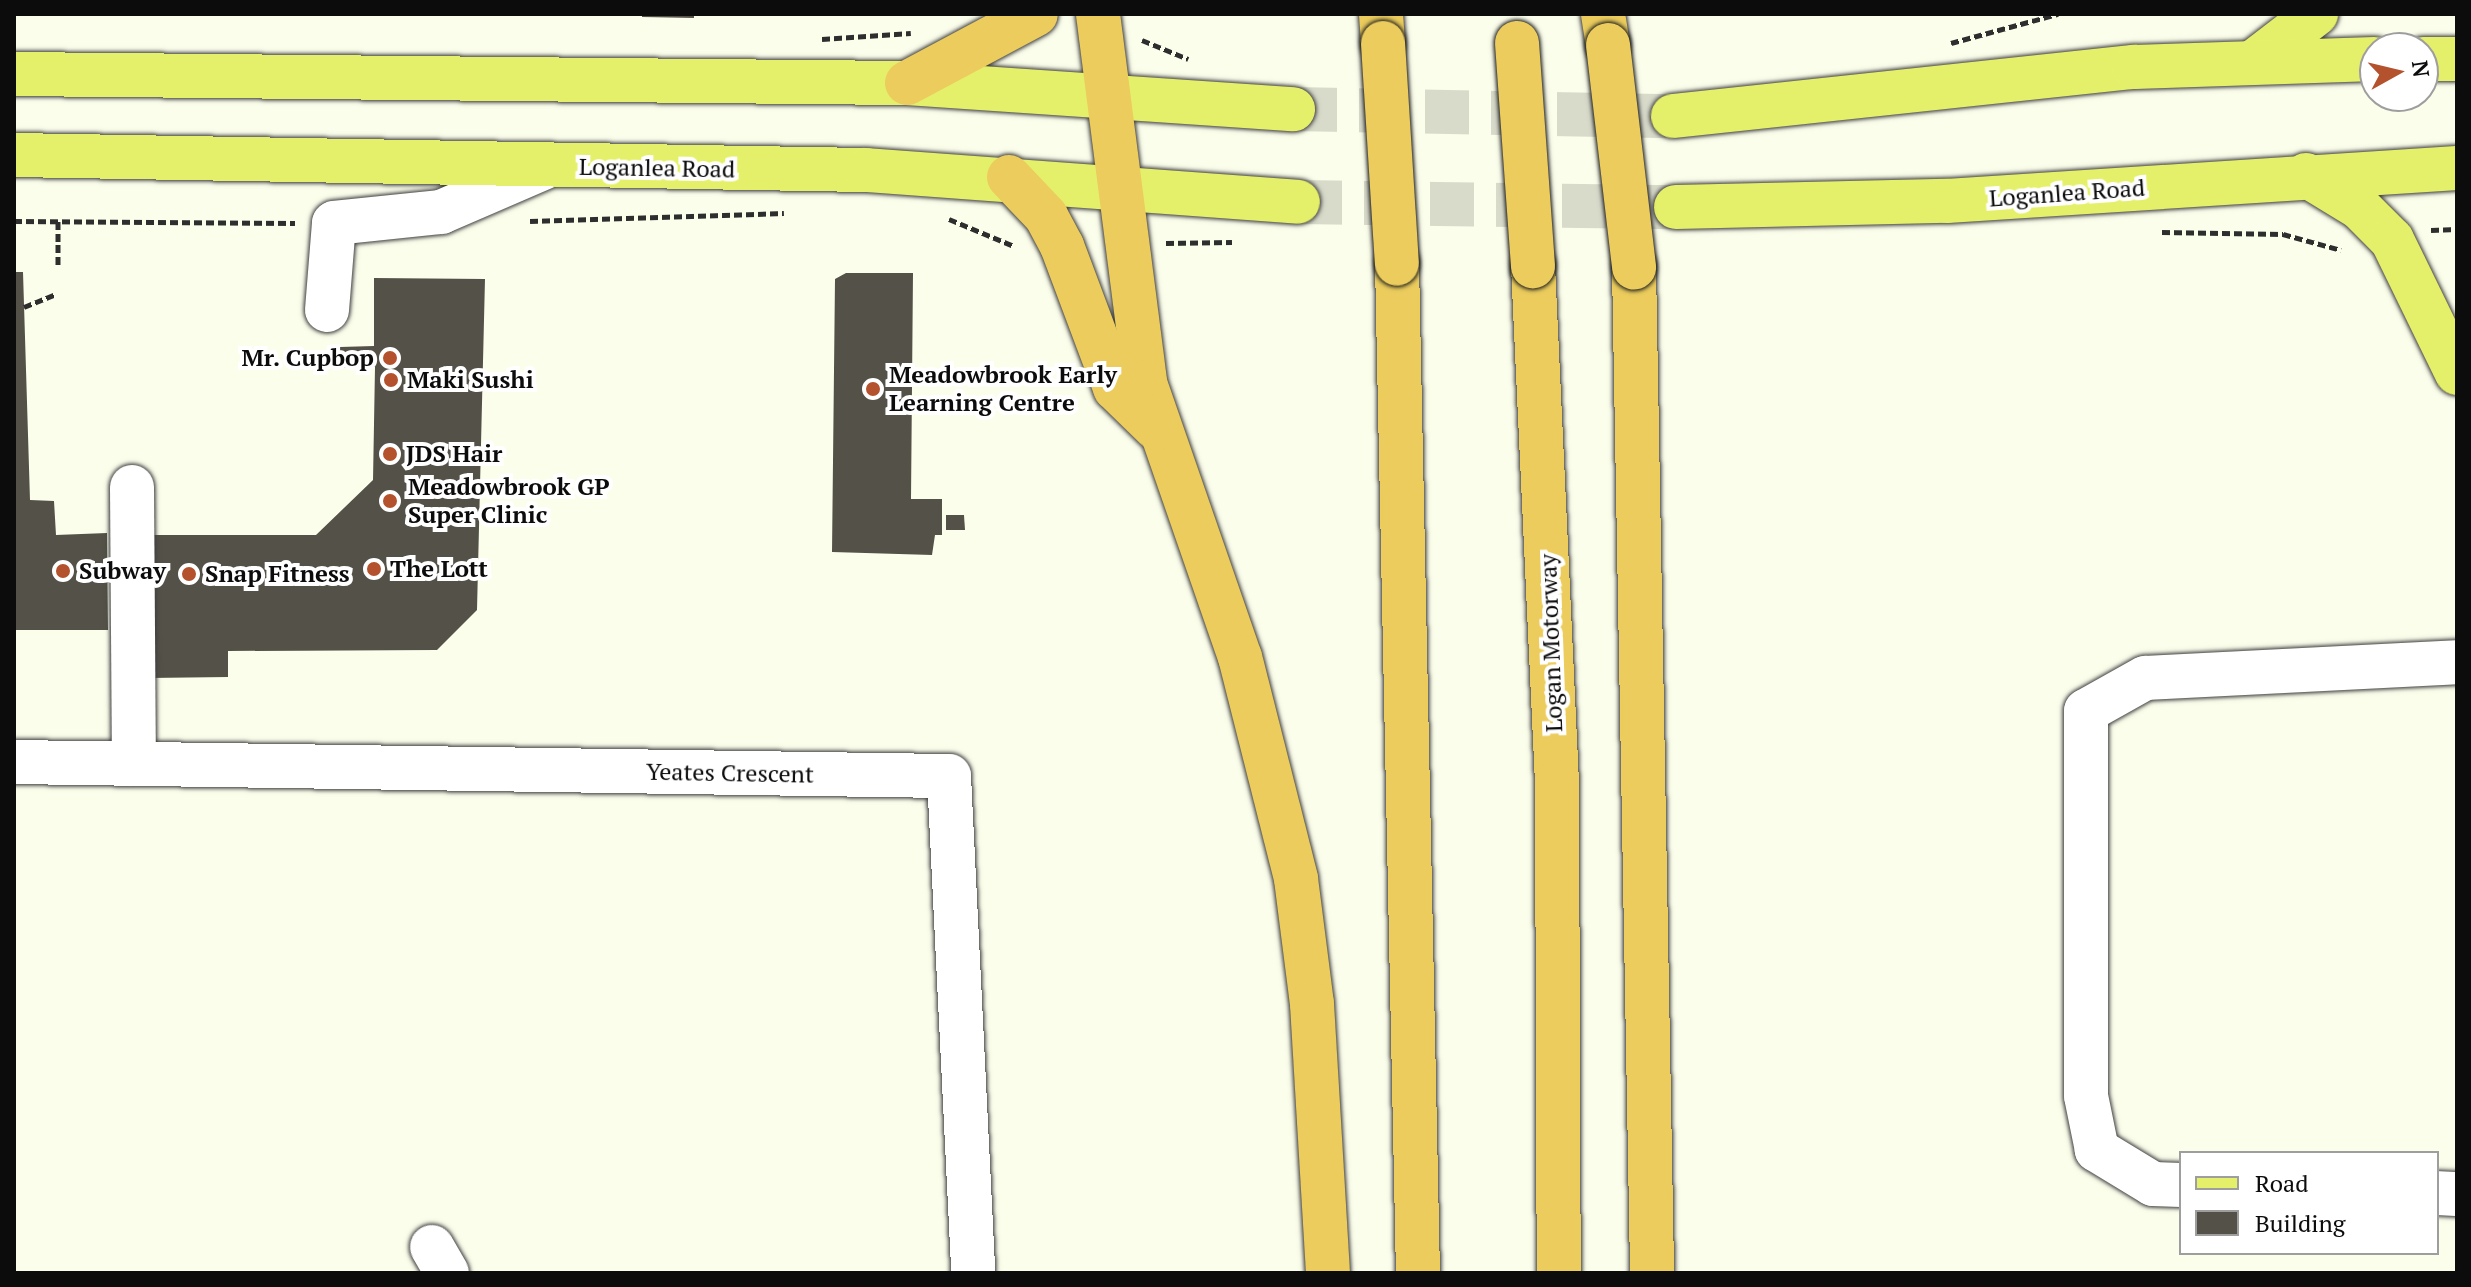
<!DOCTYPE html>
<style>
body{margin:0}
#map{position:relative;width:2471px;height:1287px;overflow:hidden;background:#fcfeec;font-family:"PT Serif",serif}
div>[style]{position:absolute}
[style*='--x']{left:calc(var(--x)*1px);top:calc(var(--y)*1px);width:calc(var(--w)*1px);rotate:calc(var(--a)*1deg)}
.building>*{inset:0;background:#545149}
.major-tunnel>*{height:44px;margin-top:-22px;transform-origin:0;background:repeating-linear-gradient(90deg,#d8daca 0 44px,transparent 0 66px)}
.path>*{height:5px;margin-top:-2.5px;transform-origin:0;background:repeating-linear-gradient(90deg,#2e2e2e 0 8px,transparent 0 12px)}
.roads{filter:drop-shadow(0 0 2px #3f3f3f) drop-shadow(0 0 2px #3f3f3f)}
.minor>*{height:44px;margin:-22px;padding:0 22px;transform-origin:22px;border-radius:22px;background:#fff}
.major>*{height:44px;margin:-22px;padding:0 22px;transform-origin:22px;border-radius:22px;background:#e5f06a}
.highway>*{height:44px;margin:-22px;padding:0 22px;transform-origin:22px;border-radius:22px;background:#ebcc5d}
.bridges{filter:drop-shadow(0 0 2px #1d1d1d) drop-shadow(0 0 2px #1d1d1d)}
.highway-bridge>*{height:44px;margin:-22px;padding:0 22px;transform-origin:22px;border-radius:22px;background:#ebcc5d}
.dots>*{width:22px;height:22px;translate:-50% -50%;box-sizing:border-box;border:4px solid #fff;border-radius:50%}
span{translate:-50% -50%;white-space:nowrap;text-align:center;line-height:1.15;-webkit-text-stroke:8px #fff;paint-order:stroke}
.street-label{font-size:24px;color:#0c0c0c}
.poi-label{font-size:24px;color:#0c0c0c;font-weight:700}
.right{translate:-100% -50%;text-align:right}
.left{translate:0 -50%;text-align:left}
.frame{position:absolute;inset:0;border:16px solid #0c0c0c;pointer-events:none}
.legend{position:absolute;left:2179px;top:1151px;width:260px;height:104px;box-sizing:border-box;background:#fff;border:2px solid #9e9e9e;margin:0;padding:10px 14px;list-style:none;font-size:24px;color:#0c0c0c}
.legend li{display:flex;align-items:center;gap:16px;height:40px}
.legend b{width:40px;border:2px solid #9e9e9e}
.north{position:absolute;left:2359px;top:32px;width:80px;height:80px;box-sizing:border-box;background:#fff;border:2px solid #9e9e9e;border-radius:50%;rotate:82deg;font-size:22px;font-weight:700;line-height:32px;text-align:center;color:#0c0c0c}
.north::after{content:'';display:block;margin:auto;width:28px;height:36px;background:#b3522d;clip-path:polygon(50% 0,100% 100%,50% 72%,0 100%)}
</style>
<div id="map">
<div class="building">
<i style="clip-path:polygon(642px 14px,694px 14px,694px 18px,642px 17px)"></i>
<i style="clip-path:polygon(14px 272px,23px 272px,30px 500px,54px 501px,56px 535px,107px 533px,108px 630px,14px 630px)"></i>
<i style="clip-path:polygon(846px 273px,913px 273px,911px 499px,942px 499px,942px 535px,935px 535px,932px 555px,832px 552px,835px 279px)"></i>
<i style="clip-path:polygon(374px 278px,485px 279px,477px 610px,437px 650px,228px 651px,228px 677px,148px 678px,149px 535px,316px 535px,373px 480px,375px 367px,339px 368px,340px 347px,374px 346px)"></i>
<i style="clip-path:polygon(946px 515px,964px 515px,965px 530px,946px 530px)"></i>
</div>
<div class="major-tunnel">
<i style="--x:1293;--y:109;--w:380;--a:1.1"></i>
<i style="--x:1298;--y:202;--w:378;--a:0.8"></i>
</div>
<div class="path">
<i style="--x:822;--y:39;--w:89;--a:-3.9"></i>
<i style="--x:1142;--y:40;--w:50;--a:22.4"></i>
<i style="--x:1951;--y:43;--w:111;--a:-15.2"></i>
<i style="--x:949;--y:219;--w:70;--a:22.6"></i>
<i style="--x:14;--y:221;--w:281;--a:0.4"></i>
<i style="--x:58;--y:221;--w:46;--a:90"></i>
<i style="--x:530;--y:221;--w:254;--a:-1.8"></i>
<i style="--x:2431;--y:230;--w:26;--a:-2"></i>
<i style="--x:2162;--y:232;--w:121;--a:0.9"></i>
<i style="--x:2283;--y:234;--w:60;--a:15.4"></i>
<i style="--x:1166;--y:243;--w:66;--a:-0.9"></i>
<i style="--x:24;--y:307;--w:35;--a:-22"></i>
</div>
<div class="roads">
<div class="minor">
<i style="--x:327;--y:310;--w:87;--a:-85.4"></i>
<i style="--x:334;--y:223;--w:108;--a:-5.9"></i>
<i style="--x:441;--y:212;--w:116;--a:-23.3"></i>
<i style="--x:132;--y:487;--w:277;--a:89.6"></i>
<i style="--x:14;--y:762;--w:935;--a:0.86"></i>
<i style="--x:949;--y:776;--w:498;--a:87.2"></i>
<i style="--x:2181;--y:1185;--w:28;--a:-178"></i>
<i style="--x:2153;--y:1184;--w:66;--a:-148.7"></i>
<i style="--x:2097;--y:1150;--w:55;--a:-101.5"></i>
<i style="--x:2086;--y:1096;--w:385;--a:-90"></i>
<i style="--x:2086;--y:711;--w:68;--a:-29.2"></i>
<i style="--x:2145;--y:678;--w:312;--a:-2.9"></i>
<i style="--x:2437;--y:1193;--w:20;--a:3"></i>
<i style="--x:432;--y:1247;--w:30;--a:60"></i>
</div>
<div class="major">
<i style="--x:2423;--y:59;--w:34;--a:0"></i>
<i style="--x:2256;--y:60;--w:76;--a:-37.5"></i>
<i style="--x:14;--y:74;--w:893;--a:0.58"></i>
<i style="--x:907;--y:83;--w:387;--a:3.9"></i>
<i style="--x:1673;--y:116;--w:464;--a:-6.1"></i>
<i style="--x:2134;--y:67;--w:241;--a:-1.9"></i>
<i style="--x:14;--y:155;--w:852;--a:1.01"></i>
<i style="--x:866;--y:170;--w:433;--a:4.2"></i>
<i style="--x:2306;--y:175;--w:63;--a:31.4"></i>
<i style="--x:2360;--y:208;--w:45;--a:45"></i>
<i style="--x:2392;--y:240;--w:148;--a:64"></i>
<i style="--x:1676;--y:207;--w:271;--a:-1.3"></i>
<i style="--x:1947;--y:201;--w:511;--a:-3.7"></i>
</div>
<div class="highway">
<i style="--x:1098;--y:14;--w:372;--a:82.7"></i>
<i style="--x:1145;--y:383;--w:290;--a:70.9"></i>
<i style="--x:1240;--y:657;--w:229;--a:75.8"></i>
<i style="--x:1296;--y:879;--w:126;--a:82.7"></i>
<i style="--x:1312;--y:1004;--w:269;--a:86.6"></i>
<i style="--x:1381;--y:14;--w:29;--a:86"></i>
<i style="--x:1603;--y:14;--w:31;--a:81"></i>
<i style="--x:907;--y:83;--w:146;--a:-28.1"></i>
<i style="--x:1009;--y:177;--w:54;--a:46.5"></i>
<i style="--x:1046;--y:216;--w:34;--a:62"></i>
<i style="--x:1062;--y:246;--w:152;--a:69.5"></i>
<i style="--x:1115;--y:388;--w:57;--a:44.3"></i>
<i style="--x:1397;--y:264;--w:1009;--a:88.81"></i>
<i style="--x:1533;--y:266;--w:517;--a:87.34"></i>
<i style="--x:1557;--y:782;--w:491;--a:89.8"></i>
<i style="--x:1634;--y:267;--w:1006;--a:88.97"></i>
</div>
</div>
<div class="bridges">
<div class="highway-bridge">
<i style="--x:1383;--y:43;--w:221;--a:86.4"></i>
<i style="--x:1517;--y:43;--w:224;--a:85.9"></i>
<i style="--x:1608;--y:45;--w:224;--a:83.3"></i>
</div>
</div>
<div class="dots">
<i style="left:390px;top:358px;background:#b3522d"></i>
<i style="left:391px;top:380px;background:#b3522d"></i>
<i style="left:873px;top:389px;background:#b3522d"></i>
<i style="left:390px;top:454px;background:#b3522d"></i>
<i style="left:390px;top:501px;background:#b3522d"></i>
<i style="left:374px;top:569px;background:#b3522d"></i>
<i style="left:63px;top:571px;background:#b3522d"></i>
<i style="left:189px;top:574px;background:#b3522d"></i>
</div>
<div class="street-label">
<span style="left:657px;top:168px;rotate:1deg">Loganlea Road</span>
<span style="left:2067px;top:193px;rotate:-4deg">Loganlea Road</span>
<span style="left:1551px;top:643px;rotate:-92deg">Logan Motorway</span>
<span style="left:730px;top:773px;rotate:1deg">Yeates Crescent</span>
</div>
<div class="poi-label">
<span class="right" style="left:374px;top:358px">Mr. Cupbop</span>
<span class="left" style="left:889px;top:389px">Meadowbrook Early<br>Learning Centre</span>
<span class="left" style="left:407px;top:380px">Maki Sushi</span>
<span class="left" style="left:406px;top:454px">JDS Hair</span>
<span class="left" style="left:408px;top:501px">Meadowbrook GP<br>Super Clinic</span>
<span class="left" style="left:390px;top:569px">The Lott</span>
<span class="left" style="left:79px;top:571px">Subway</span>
<span class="left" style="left:205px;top:574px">Snap Fitness</span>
</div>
<div class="frame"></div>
<ul class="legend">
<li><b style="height:10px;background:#e5f06a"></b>Road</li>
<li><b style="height:22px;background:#545149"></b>Building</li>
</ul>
<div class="north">N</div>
</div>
